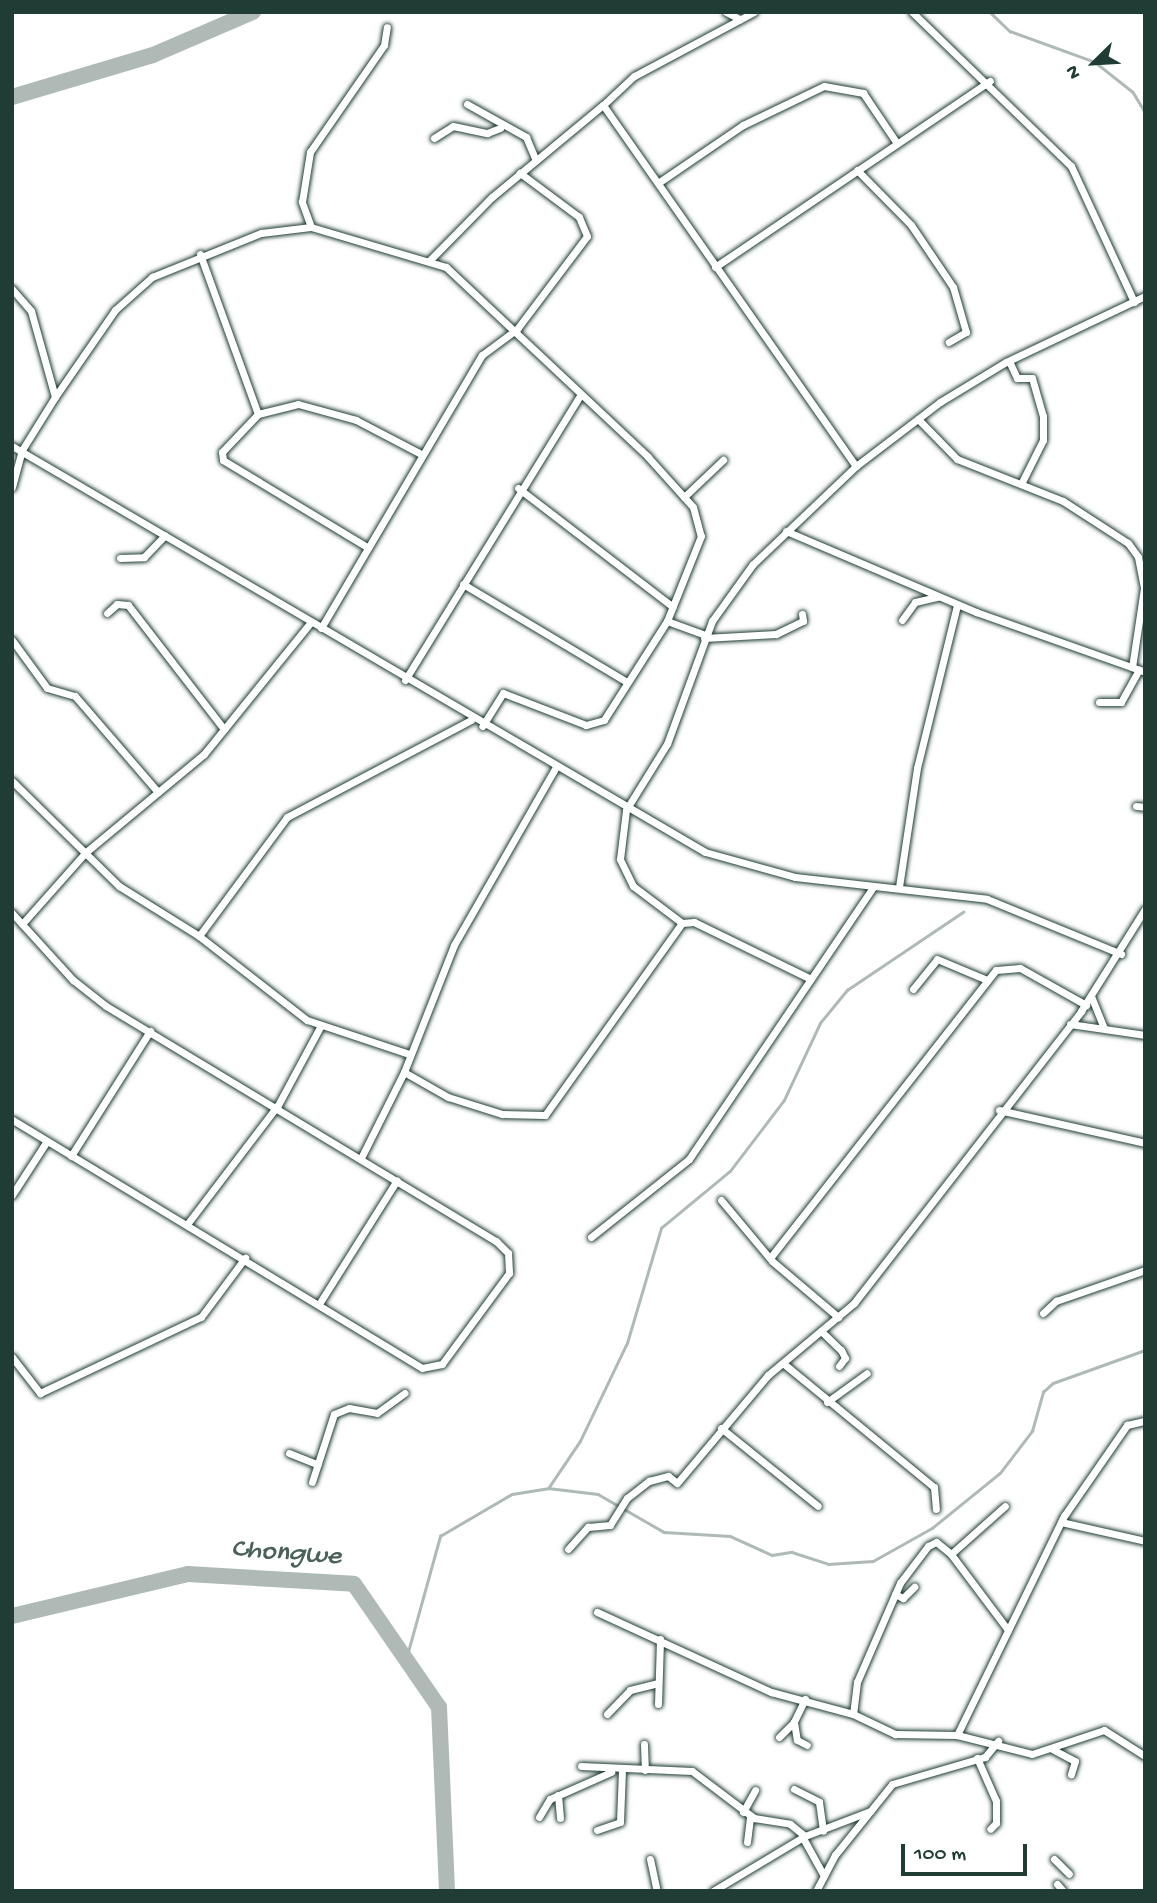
<!DOCTYPE html>
<style>
body{margin:0}
#map{position:relative;width:1157px;height:1903px;overflow:hidden;background:#fff;font-family:"Gochi Hand",sans-serif}
div>[style]{position:absolute}
[style*='--x']{left:calc(var(--x)*1px);top:calc(var(--y)*1px);width:calc(var(--w)*1px);rotate:calc(var(--a)*1deg)}
.stream>*{height:2.5px;margin:-1.25px;padding:0 1.25px;transform-origin:1.25px;border-radius:1.25px;background:#afbab7}
.river>*{height:16px;margin:-8px;padding:0 8px;transform-origin:8px;border-radius:8px;background:#afbab7}
.roads{filter:drop-shadow(0 0 2px #1f3d34) drop-shadow(0 0 2px #1f3d34)}
.street>*{height:7px;margin:-3.5px;padding:0 3.5px;transform-origin:3.5px;border-radius:3.5px;background:#fff}
span{translate:-50% -50%;white-space:nowrap;text-align:center;line-height:1.15;-webkit-text-stroke:6px #fff;paint-order:stroke}
.water-label{font-size:28px;color:#4a625b;font-style:italic}
.frame{position:absolute;inset:0;border:14px solid #1f3d34;pointer-events:none}
.north{position:absolute;left:1059px;top:28px;width:70px;height:70px;-webkit-text-stroke:5px #fff;paint-order:stroke;rotate:246deg;font-size:19px;font-weight:700;line-height:28px;text-align:center;color:#1f3d34}
.north::after{content:'';display:block;margin:auto;width:24px;height:32px;background:#1f3d34;clip-path:polygon(50% 0,100% 100%,50% 72%,0 100%)}
.scale{position:absolute;left:901px;top:1844px;width:126px;height:32px;box-sizing:border-box;border:4px solid #1f3d34;border-top:0;padding-left:9px;font-size:21px;line-height:24px;white-space:nowrap;color:#1f3d34;-webkit-text-stroke:5px #fff;paint-order:stroke}
</style>
<div id="map">
<div class="stream">
<i style="--x:990;--y:12;--w:28;--a:44"></i>
<i style="--x:1010;--y:31;--w:90;--a:20"></i>
<i style="--x:1095;--y:62;--w:48;--a:38.3"></i>
<i style="--x:1133;--y:92;--w:23;--a:59"></i>
<i style="--x:549;--y:1487;--w:55;--a:-56"></i>
<i style="--x:580;--y:1441;--w:109;--a:-64.4"></i>
<i style="--x:627;--y:1343;--w:120;--a:-73.5"></i>
<i style="--x:661;--y:1228;--w:89;--a:-39.6"></i>
<i style="--x:730;--y:1171;--w:89;--a:-52.7"></i>
<i style="--x:784;--y:1100;--w:85;--a:-64.9"></i>
<i style="--x:820;--y:1023;--w:43;--a:-50.7"></i>
<i style="--x:847;--y:990;--w:140;--a:-33.9"></i>
<i style="--x:406;--y:1659;--w:128;--a:-74.5"></i>
<i style="--x:440;--y:1536;--w:83;--a:-30.3"></i>
<i style="--x:512;--y:1494;--w:36;--a:-9"></i>
<i style="--x:548;--y:1488;--w:50;--a:6.8"></i>
<i style="--x:598;--y:1494;--w:76;--a:29.9"></i>
<i style="--x:664;--y:1532;--w:66;--a:3.5"></i>
<i style="--x:730;--y:1536;--w:46;--a:24.3"></i>
<i style="--x:772;--y:1555;--w:20;--a:-9"></i>
<i style="--x:792;--y:1552;--w:38;--a:18"></i>
<i style="--x:828;--y:1564;--w:45;--a:-3.8"></i>
<i style="--x:873;--y:1561;--w:68;--a:-29.2"></i>
<i style="--x:932;--y:1528;--w:87;--a:-39"></i>
<i style="--x:1000;--y:1473;--w:53;--a:-52.7"></i>
<i style="--x:1032;--y:1431;--w:41;--a:-74.2"></i>
<i style="--x:1043;--y:1392;--w:13;--a:-42"></i>
<i style="--x:1053;--y:1383;--w:98;--a:-19.7"></i>
</div>
<div class="river">
<i style="--x:12;--y:97;--w:147;--a:-16.6"></i>
<i style="--x:153;--y:55;--w:109;--a:-23.3"></i>
<i style="--x:12;--y:1616;--w:181;--a:-13.4"></i>
<i style="--x:188;--y:1574;--w:166;--a:3.4"></i>
<i style="--x:354;--y:1584;--w:150;--a:55.4"></i>
<i style="--x:439;--y:1707;--w:184;--a:87.5"></i>
</div>
<div class="roads">
<div class="street">
<i style="--x:726;--y:12;--w:16;--a:27"></i>
<i style="--x:754;--y:12;--w:136;--a:151.9"></i>
<i style="--x:634;--y:76;--w:42;--a:136.9"></i>
<i style="--x:603;--y:105;--w:441;--a:55"></i>
<i style="--x:912;--y:12;--w:221;--a:44.1"></i>
<i style="--x:1071;--y:166;--w:150;--a:65.1"></i>
<i style="--x:467;--y:104;--w:68;--a:29.2"></i>
<i style="--x:526;--y:137;--w:25;--a:67"></i>
<i style="--x:434;--y:138;--w:22;--a:-32"></i>
<i style="--x:453;--y:126;--w:35;--a:12"></i>
<i style="--x:487;--y:133;--w:14;--a:-21"></i>
<i style="--x:857;--y:170;--w:77;--a:45.5"></i>
<i style="--x:911;--y:225;--w:75;--a:55.9"></i>
<i style="--x:953;--y:287;--w:47;--a:73.9"></i>
<i style="--x:966;--y:332;--w:20;--a:150"></i>
<i style="--x:658;--y:183;--w:103;--a:-34.3"></i>
<i style="--x:743;--y:125;--w:90;--a:-25.7"></i>
<i style="--x:824;--y:86;--w:40;--a:10"></i>
<i style="--x:863;--y:93;--w:59;--a:56"></i>
<i style="--x:311;--y:227;--w:27;--a:-110"></i>
<i style="--x:302;--y:202;--w:51;--a:-80.9"></i>
<i style="--x:310;--y:152;--w:130;--a:-55.3"></i>
<i style="--x:384;--y:45;--w:18;--a:-81"></i>
<i style="--x:200;--y:254;--w:170;--a:70.1"></i>
<i style="--x:429;--y:261;--w:90;--a:-45.5"></i>
<i style="--x:492;--y:197;--w:144;--a:-39.7"></i>
<i style="--x:715;--y:267;--w:332;--a:-34.1"></i>
<i style="--x:12;--y:289;--w:29;--a:49"></i>
<i style="--x:31;--y:311;--w:89;--a:74.4"></i>
<i style="--x:1009;--y:361;--w:19;--a:65"></i>
<i style="--x:1017;--y:378;--w:15;--a:0"></i>
<i style="--x:1032;--y:378;--w:40;--a:74"></i>
<i style="--x:1043;--y:416;--w:24;--a:90"></i>
<i style="--x:1043;--y:440;--w:49;--a:116.6"></i>
<i style="--x:918;--y:419;--w:56;--a:45.7"></i>
<i style="--x:957;--y:459;--w:114;--a:21.6"></i>
<i style="--x:1063;--y:501;--w:77;--a:32.9"></i>
<i style="--x:1128;--y:543;--w:17;--a:54"></i>
<i style="--x:1138;--y:557;--w:32;--a:79"></i>
<i style="--x:1144;--y:588;--w:80;--a:98.6"></i>
<i style="--x:12;--y:446;--w:803;--a:30.36"></i>
<i style="--x:705;--y:852;--w:93;--a:15.5"></i>
<i style="--x:795;--y:877;--w:193;--a:6.5"></i>
<i style="--x:987;--y:899;--w:145;--a:22.3"></i>
<i style="--x:12;--y:487;--w:38;--a:-75"></i>
<i style="--x:22;--y:450;--w:62;--a:-58.1"></i>
<i style="--x:55;--y:397;--w:106;--a:-55.4"></i>
<i style="--x:115;--y:310;--w:50;--a:-41.7"></i>
<i style="--x:152;--y:277;--w:118;--a:-22"></i>
<i style="--x:261;--y:233;--w:50;--a:-6.8"></i>
<i style="--x:311;--y:227;--w:141;--a:16.5"></i>
<i style="--x:446;--y:267;--w:277;--a:43.2"></i>
<i style="--x:648;--y:457;--w:67;--a:48"></i>
<i style="--x:693;--y:507;--w:30;--a:75"></i>
<i style="--x:701;--y:536;--w:92;--a:111.8"></i>
<i style="--x:667;--y:621;--w:117;--a:122.5"></i>
<i style="--x:604;--y:720;--w:19;--a:164"></i>
<i style="--x:586;--y:725;--w:89;--a:-158.9"></i>
<i style="--x:503;--y:693;--w:39;--a:122"></i>
<i style="--x:518;--y:488;--w:195;--a:37.5"></i>
<i style="--x:684;--y:497;--w:54;--a:-43.5"></i>
<i style="--x:786;--y:531;--w:207;--a:23.1"></i>
<i style="--x:976;--y:612;--w:179;--a:19.5"></i>
<i style="--x:367;--y:547;--w:168;--a:-148.9"></i>
<i style="--x:223;--y:460;--w:8;--a:-97"></i>
<i style="--x:222;--y:452;--w:52;--a:-46.5"></i>
<i style="--x:258;--y:414;--w:41;--a:-14"></i>
<i style="--x:298;--y:404;--w:60;--a:15.4"></i>
<i style="--x:356;--y:420;--w:71;--a:27.6"></i>
<i style="--x:120;--y:558;--w:24;--a:-2"></i>
<i style="--x:144;--y:557;--w:30;--a:-46"></i>
<i style="--x:463;--y:584;--w:191;--a:30.9"></i>
<i style="--x:107;--y:613;--w:13;--a:-42"></i>
<i style="--x:117;--y:604;--w:11;--a:5"></i>
<i style="--x:128;--y:605;--w:157;--a:52.3"></i>
<i style="--x:902;--y:620;--w:22;--a:-54"></i>
<i style="--x:915;--y:602;--w:23;--a:-13"></i>
<i style="--x:667;--y:621;--w:40;--a:20.2"></i>
<i style="--x:321;--y:628;--w:317;--a:-59.5"></i>
<i style="--x:482;--y:355;--w:44;--a:-36.6"></i>
<i style="--x:517;--y:329;--w:116;--a:-53"></i>
<i style="--x:587;--y:236;--w:21;--a:-113"></i>
<i style="--x:579;--y:217;--w:74;--a:-143.3"></i>
<i style="--x:704;--y:638;--w:72;--a:-3.2"></i>
<i style="--x:776;--y:634;--w:30;--a:-26"></i>
<i style="--x:803;--y:621;--w:7;--a:-98"></i>
<i style="--x:12;--y:640;--w:59;--a:53.9"></i>
<i style="--x:47;--y:688;--w:29;--a:16"></i>
<i style="--x:75;--y:696;--w:127;--a:49.2"></i>
<i style="--x:405;--y:680;--w:334;--a:-58.4"></i>
<i style="--x:1099;--y:702;--w:22;--a:0"></i>
<i style="--x:1121;--y:702;--w:37;--a:-61"></i>
<i style="--x:12;--y:781;--w:150;--a:44.5"></i>
<i style="--x:119;--y:886;--w:94;--a:32"></i>
<i style="--x:199;--y:936;--w:137;--a:37.9"></i>
<i style="--x:307;--y:1020;--w:108;--a:18.4"></i>
<i style="--x:1136;--y:806;--w:9;--a:6"></i>
<i style="--x:899;--y:887;--w:120;--a:-81.4"></i>
<i style="--x:917;--y:768;--w:168;--a:-76.2"></i>
<i style="--x:12;--y:913;--w:91;--a:47.7"></i>
<i style="--x:73;--y:980;--w:42;--a:38.2"></i>
<i style="--x:106;--y:1006;--w:455;--a:31.1"></i>
<i style="--x:496;--y:1241;--w:17;--a:45"></i>
<i style="--x:508;--y:1253;--w:20;--a:87"></i>
<i style="--x:509;--y:1273;--w:113;--a:126.4"></i>
<i style="--x:442;--y:1364;--w:20;--a:169"></i>
<i style="--x:422;--y:1368;--w:479;--a:-148.8"></i>
<i style="--x:682;--y:923;--w:61;--a:-142.9"></i>
<i style="--x:633;--y:886;--w:30;--a:-116"></i>
<i style="--x:620;--y:859;--w:49;--a:-83"></i>
<i style="--x:626;--y:810;--w:78;--a:-58.2"></i>
<i style="--x:667;--y:744;--w:131;--a:-69.9"></i>
<i style="--x:712;--y:621;--w:70;--a:-54.3"></i>
<i style="--x:753;--y:564;--w:142;--a:-43.6"></i>
<i style="--x:856;--y:466;--w:106;--a:-37.3"></i>
<i style="--x:940;--y:402;--w:77;--a:-31.2"></i>
<i style="--x:1006;--y:362;--w:154;--a:-25.4"></i>
<i style="--x:22;--y:924;--w:96;--a:-48.4"></i>
<i style="--x:86;--y:852;--w:153;--a:-39.7"></i>
<i style="--x:204;--y:754;--w:169;--a:-51"></i>
<i style="--x:199;--y:936;--w:148;--a:-53.5"></i>
<i style="--x:287;--y:817;--w:208;--a:-27.8"></i>
<i style="--x:913;--y:989;--w:38;--a:-51"></i>
<i style="--x:937;--y:959;--w:54;--a:22.8"></i>
<i style="--x:1091;--y:996;--w:35;--a:68"></i>
<i style="--x:1070;--y:1024;--w:76;--a:8.3"></i>
<i style="--x:404;--y:1072;--w:136;--a:-68.5"></i>
<i style="--x:454;--y:945;--w:203;--a:-60.2"></i>
<i style="--x:999;--y:1110;--w:150;--a:12.7"></i>
<i style="--x:71;--y:1156;--w:148;--a:-57.7"></i>
<i style="--x:361;--y:1158;--w:96;--a:-63.4"></i>
<i style="--x:404;--y:1072;--w:51;--a:29.6"></i>
<i style="--x:448;--y:1097;--w:57;--a:17.5"></i>
<i style="--x:502;--y:1114;--w:43;--a:1.3"></i>
<i style="--x:545;--y:1115;--w:236;--a:-54.5"></i>
<i style="--x:682;--y:923;--w:12;--a:-5"></i>
<i style="--x:694;--y:922;--w:130;--a:26"></i>
<i style="--x:12;--y:1195;--w:64;--a:-57.1"></i>
<i style="--x:721;--y:1200;--w:80;--a:50.1"></i>
<i style="--x:772;--y:1261;--w:87;--a:40.3"></i>
<i style="--x:188;--y:1223;--w:148;--a:-52.7"></i>
<i style="--x:278;--y:1105;--w:89;--a:-61.7"></i>
<i style="--x:591;--y:1237;--w:125;--a:-38.5"></i>
<i style="--x:689;--y:1159;--w:328;--a:-55.9"></i>
<i style="--x:770;--y:1258;--w:366;--a:-51.9"></i>
<i style="--x:996;--y:970;--w:24;--a:-5"></i>
<i style="--x:1020;--y:968;--w:76;--a:29.3"></i>
<i style="--x:319;--y:1304;--w:146;--a:-57.8"></i>
<i style="--x:1043;--y:1313;--w:18;--a:-43"></i>
<i style="--x:1056;--y:1301;--w:94;--a:-19.2"></i>
<i style="--x:821;--y:1331;--w:28;--a:44"></i>
<i style="--x:841;--y:1350;--w:9;--a:63"></i>
<i style="--x:845;--y:1358;--w:10;--a:127"></i>
<i style="--x:12;--y:1357;--w:46;--a:52.1"></i>
<i style="--x:40;--y:1393;--w:178;--a:-25.3"></i>
<i style="--x:201;--y:1317;--w:74;--a:-53.3"></i>
<i style="--x:784;--y:1364;--w:194;--a:39.4"></i>
<i style="--x:934;--y:1487;--w:22;--a:85"></i>
<i style="--x:827;--y:1402;--w:49;--a:-35.9"></i>
<i style="--x:721;--y:1428;--w:124;--a:38.8"></i>
<i style="--x:289;--y:1453;--w:31;--a:22"></i>
<i style="--x:312;--y:1482;--w:71;--a:-72.1"></i>
<i style="--x:334;--y:1414;--w:16;--a:-22"></i>
<i style="--x:349;--y:1408;--w:28;--a:10"></i>
<i style="--x:377;--y:1413;--w:34;--a:-36"></i>
<i style="--x:1061;--y:1522;--w:86;--a:12.7"></i>
<i style="--x:568;--y:1549;--w:30;--a:-48"></i>
<i style="--x:588;--y:1527;--w:22;--a:-5"></i>
<i style="--x:610;--y:1525;--w:32;--a:-58"></i>
<i style="--x:627;--y:1498;--w:28;--a:-38"></i>
<i style="--x:649;--y:1481;--w:20;--a:-15"></i>
<i style="--x:668;--y:1476;--w:11;--a:38"></i>
<i style="--x:677;--y:1483;--w:141;--a:-49.9"></i>
<i style="--x:768;--y:1375;--w:112;--a:-39.9"></i>
<i style="--x:854;--y:1303;--w:370;--a:-52.1"></i>
<i style="--x:1081;--y:1011;--w:120;--a:-57.9"></i>
<i style="--x:951;--y:1554;--w:72;--a:-41.6"></i>
<i style="--x:895;--y:1594;--w:9;--a:27"></i>
<i style="--x:903;--y:1598;--w:16;--a:-45"></i>
<i style="--x:597;--y:1612;--w:192;--a:24.7"></i>
<i style="--x:771;--y:1692;--w:85;--a:15"></i>
<i style="--x:1008;--y:1630;--w:95;--a:-126.9"></i>
<i style="--x:951;--y:1554;--w:19;--a:-141"></i>
<i style="--x:936;--y:1542;--w:9;--a:153"></i>
<i style="--x:928;--y:1546;--w:46;--a:127.1"></i>
<i style="--x:900;--y:1583;--w:108;--a:113.5"></i>
<i style="--x:857;--y:1682;--w:32;--a:97"></i>
<i style="--x:853;--y:1714;--w:47;--a:25.5"></i>
<i style="--x:895;--y:1734;--w:62;--a:0.9"></i>
<i style="--x:957;--y:1735;--w:77;--a:14.2"></i>
<i style="--x:1032;--y:1754;--w:76;--a:-18.4"></i>
<i style="--x:1104;--y:1730;--w:49;--a:32.4"></i>
<i style="--x:805;--y:1699;--w:25;--a:116"></i>
<i style="--x:794;--y:1722;--w:18;--a:81"></i>
<i style="--x:797;--y:1740;--w:11;--a:27"></i>
<i style="--x:658;--y:1704;--w:65;--a:-88.2"></i>
<i style="--x:607;--y:1714;--w:33;--a:-46"></i>
<i style="--x:630;--y:1690;--w:29;--a:-14"></i>
<i style="--x:957;--y:1735;--w:244;--a:-64"></i>
<i style="--x:1064;--y:1516;--w:111;--a:-55.3"></i>
<i style="--x:1127;--y:1425;--w:18;--a:-13"></i>
<i style="--x:779;--y:1737;--w:21;--a:-45"></i>
<i style="--x:644;--y:1744;--w:26;--a:88"></i>
<i style="--x:1052;--y:1749;--w:26;--a:28"></i>
<i style="--x:1075;--y:1761;--w:14;--a:107"></i>
<i style="--x:977;--y:1758;--w:47;--a:66.2"></i>
<i style="--x:996;--y:1801;--w:22;--a:90"></i>
<i style="--x:996;--y:1823;--w:8;--a:135"></i>
<i style="--x:581;--y:1766;--w:111;--a:2.6"></i>
<i style="--x:692;--y:1771;--w:78;--a:37.2"></i>
<i style="--x:754;--y:1818;--w:36;--a:9"></i>
<i style="--x:790;--y:1824;--w:19;--a:39"></i>
<i style="--x:805;--y:1836;--w:70;--a:-21"></i>
<i style="--x:794;--y:1789;--w:28;--a:27"></i>
<i style="--x:819;--y:1802;--w:29;--a:82"></i>
<i style="--x:558;--y:1795;--w:23;--a:85"></i>
<i style="--x:743;--y:1812;--w:25;--a:-61"></i>
<i style="--x:539;--y:1817;--w:21;--a:-59"></i>
<i style="--x:550;--y:1799;--w:67;--a:-23.9"></i>
<i style="--x:597;--y:1830;--w:24;--a:-19"></i>
<i style="--x:620;--y:1822;--w:51;--a:-87.8"></i>
<i style="--x:803;--y:1838;--w:43;--a:61.1"></i>
<i style="--x:747;--y:1842;--w:26;--a:-83"></i>
<i style="--x:650;--y:1859;--w:33;--a:78"></i>
<i style="--x:1054;--y:1859;--w:21;--a:45"></i>
<i style="--x:1057;--y:1884;--w:9;--a:49"></i>
<i style="--x:713;--y:1891;--w:107;--a:-30.9"></i>
<i style="--x:816;--y:1891;--w:41;--a:-62.2"></i>
<i style="--x:835;--y:1855;--w:91;--a:-51.2"></i>
<i style="--x:892;--y:1784;--w:97;--a:-16.2"></i>
<i style="--x:985;--y:1757;--w:21;--a:-51"></i>
</div>
</div>
<div class="water-label">
<span style="left:286px;top:1554px;rotate:4deg">Chongwe</span>
</div>
<div class="frame"></div>
<div class="north">N</div>
<div class="scale">100 m</div>
</div>
